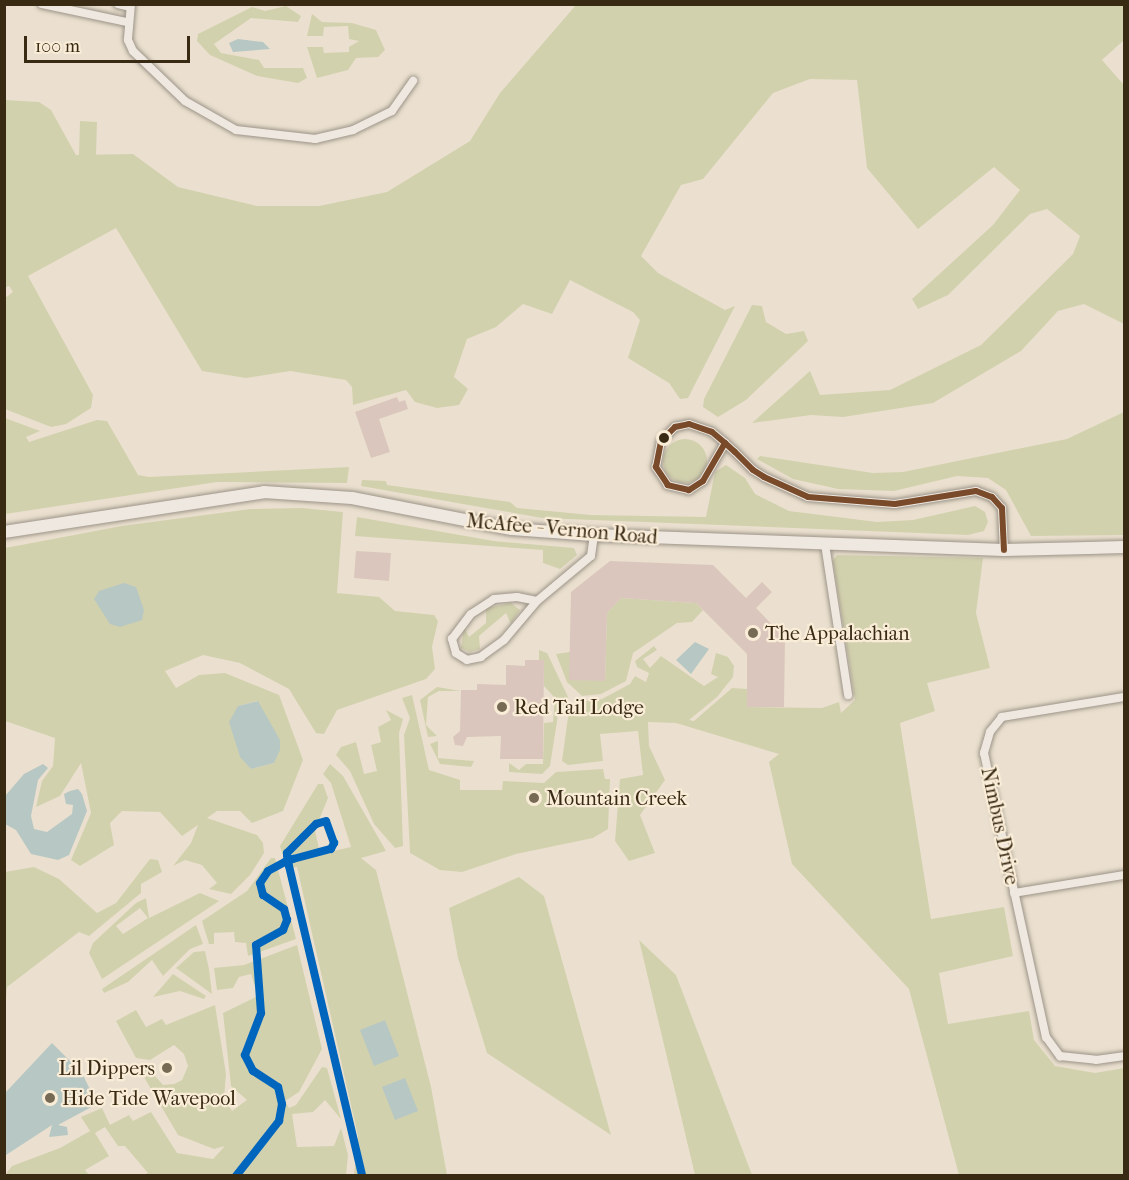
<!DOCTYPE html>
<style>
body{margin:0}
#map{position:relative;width:1129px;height:1180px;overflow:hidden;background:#ebe0cf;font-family:"IM FELL French Canon",serif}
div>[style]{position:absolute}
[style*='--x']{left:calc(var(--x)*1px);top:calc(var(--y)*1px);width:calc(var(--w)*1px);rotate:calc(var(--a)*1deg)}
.green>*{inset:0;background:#d2d1ae}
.round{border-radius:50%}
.water>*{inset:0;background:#b7c7c3}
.building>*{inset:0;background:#dac6bc}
.roads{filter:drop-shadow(0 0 2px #9c9488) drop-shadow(0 0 2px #9c9488)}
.minor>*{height:8px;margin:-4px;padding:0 4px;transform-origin:4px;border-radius:4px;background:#eee8e0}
.secondary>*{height:12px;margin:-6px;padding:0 6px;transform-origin:6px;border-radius:6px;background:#eee8e0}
.bus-1>*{height:6px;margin:-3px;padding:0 3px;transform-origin:3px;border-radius:3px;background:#7a4b2a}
.rail-1>*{height:8px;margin:-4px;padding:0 4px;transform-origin:4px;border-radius:4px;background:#0065bd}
.dots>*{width:16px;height:16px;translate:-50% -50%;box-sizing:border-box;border:3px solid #faedd8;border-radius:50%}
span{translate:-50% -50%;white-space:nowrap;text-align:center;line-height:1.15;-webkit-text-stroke:4.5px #faedd8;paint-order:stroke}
.street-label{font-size:20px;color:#392a14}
.poi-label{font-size:20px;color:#392a14}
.left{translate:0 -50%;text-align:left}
.right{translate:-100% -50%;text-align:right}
.frame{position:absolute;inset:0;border:6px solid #392a14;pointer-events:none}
.scale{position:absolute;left:24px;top:36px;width:166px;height:27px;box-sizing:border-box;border:3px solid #392a14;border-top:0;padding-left:8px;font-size:18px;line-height:21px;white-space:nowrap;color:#392a14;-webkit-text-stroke:4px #faedd8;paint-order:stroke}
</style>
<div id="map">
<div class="green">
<i style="clip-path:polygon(576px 5px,1124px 5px,1124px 40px,1102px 60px,1124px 85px,1124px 324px,1084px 304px,1058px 311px,1021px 351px,933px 403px,843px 417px,811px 415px,752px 423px,810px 371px,820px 395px,890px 390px,981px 345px,1073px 254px,1080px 236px,1047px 209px,1030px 214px,948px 295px,918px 309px,912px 299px,993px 225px,1020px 190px,994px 167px,918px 229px,867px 168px,857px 80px,810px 79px,773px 93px,703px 179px,681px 185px,641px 256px,658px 273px,725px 310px,735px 306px,688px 398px,680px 399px,669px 383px,628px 358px,640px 320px,633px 312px,570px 280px,552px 314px,523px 304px,496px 327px,467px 339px,454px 377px,468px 389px,459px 405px,437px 408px,415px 402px,406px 390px,353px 405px,352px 387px,346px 380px,290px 371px,246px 378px,202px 371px,116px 228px,28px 276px,93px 395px,91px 408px,66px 424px,51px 427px,5px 409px,5px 298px,13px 292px,9px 286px,4px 288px,5px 100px,39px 102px,51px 110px,76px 155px,133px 154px,178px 187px,257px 206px,319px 206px,387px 192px,470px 141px,500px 93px)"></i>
<i style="clip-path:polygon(286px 6px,301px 16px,298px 22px,251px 18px,214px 44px,221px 53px,259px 60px,264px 68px,303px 68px,307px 78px,298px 83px,257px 76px,210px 55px,197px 41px,198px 34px,252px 7px,265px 11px)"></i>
<i style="clip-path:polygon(312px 14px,322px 22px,352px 23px,376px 30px,385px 50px,378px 57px,356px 58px,348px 70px,317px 78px,307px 47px,323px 47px,324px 53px,349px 52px,349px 47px,359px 41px,349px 39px,348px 26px,324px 27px,323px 36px,307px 36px)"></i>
<i style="clip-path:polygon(80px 121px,97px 122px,96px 156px,79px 155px)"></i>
<i style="clip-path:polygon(752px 305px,762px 306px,766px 322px,786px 334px,804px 331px,808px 341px,746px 400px,718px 417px,703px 407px,704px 399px)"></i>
<i style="clip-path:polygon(1124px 412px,1124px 535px,1031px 536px,1006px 490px,988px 478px,957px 476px,894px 491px,838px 489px,793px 479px,757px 459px,760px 456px,873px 473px,903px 472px,1067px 439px)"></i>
<i style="clip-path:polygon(5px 418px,40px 431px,26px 437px,29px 442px,97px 420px,107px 421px,138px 475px,149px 477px,349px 467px,347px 483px,217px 482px,5px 514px)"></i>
<i class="round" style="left:663px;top:439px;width:44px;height:44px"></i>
<i style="clip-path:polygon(726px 465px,745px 478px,755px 494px,789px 511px,877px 522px,913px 520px,975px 506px,985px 512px,988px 522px,984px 531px,968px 535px,542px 518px,361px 486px,362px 480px,386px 481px,387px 485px,510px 502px,517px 508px,591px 515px,706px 517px,715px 472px)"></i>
<i style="clip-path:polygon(evenodd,302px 508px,343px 512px,337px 593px,379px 597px,395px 611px,434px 615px,438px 621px,432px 647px,435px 669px,426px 679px,337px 710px,324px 734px,316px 733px,289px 689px,240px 663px,203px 655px,165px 671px,176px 688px,199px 675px,225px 673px,279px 695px,303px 760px,283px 811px,252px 823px,240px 811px,217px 811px,207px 818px,257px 835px,263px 843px,264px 853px,250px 875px,231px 894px,209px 889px,217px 883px,202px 865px,185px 860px,173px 866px,191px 843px,198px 825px,182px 836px,160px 812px,122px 811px,110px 823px,114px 845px,80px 866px,71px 860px,91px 813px,81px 763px,60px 796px,36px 807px,42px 781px,53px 766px,55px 738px,5px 721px,5px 548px,122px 526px,250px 509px,302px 508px,257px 701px,274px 763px,251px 769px,238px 706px,257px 701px)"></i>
<i style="clip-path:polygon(357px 517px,494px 541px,574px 548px,577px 555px,560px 569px,543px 563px,543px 550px,355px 536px)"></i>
<i style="clip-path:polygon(837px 555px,983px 558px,976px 613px,990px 668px,927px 683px,935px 711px,900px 723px,931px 919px,1004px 907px,1013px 956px,939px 973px,948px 1024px,1029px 1011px,1034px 1040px,1055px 1066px,1095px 1073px,1124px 1068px,1124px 1175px,959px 1175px,909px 989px,792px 864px,769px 762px,779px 754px,676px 723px,648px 722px,649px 746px,665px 780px,640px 815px,655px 853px,629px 861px,615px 841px,620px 779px,643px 775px,638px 731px,600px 734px,603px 761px,568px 765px,562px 761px,568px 717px,581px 702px,602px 699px,630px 684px,635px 676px,646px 682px,649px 673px,637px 667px,635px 661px,654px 646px,657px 650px,643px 659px,650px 668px,661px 656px,704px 686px,718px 677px,711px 674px,716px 653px,728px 657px,734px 666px,733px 677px,717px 697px,689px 720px,694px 721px,732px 688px,747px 689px,747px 707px,822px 708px,839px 702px,841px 713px,855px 700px,833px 561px)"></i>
<i style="clip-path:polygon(621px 598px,696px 603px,703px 610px,692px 622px,677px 623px,633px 653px,626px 681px,601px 694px,582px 696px,567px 682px,556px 654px,570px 652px,605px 681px,607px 613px)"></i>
<i style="clip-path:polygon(511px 603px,520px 610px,511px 624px,506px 613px,479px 636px,480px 649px,470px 652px,461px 648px,464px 627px,469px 637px,486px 623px,486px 608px)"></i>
<i style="clip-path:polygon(539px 650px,547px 653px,568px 697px,558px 715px,550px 766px,542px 774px,509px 772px,509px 763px,519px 770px,526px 764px,543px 764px,544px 723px,553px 722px,555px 698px,544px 686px,544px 661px,539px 660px)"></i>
<i style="clip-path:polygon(437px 687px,461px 691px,439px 691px,428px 697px,426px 725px,437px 736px,428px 737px,420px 700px)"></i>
<i style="clip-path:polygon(412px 695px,429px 770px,460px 780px,460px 790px,502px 790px,503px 781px,544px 783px,556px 772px,603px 769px,605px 779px,610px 779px,608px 829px,593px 838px,516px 854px,462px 872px,440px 870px,410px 853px,404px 735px,410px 718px,402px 698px)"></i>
<i style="clip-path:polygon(386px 710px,403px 719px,399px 733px,403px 846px,395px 848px,374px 824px,350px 771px,336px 755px,341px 747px,356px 742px,364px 774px,377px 771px,371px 745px,381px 742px,378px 727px,391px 720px)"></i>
<i style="clip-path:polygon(438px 741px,438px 758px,474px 761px,471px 767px,440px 764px,430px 744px)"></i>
<i style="clip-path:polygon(330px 764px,343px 776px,386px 851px,361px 858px,376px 870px,431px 1087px,447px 1175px,354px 1175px,358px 1136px,297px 867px,287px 868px,280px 846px,318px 784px,323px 784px,328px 798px,315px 830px,320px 854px,351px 847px,331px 783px,323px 774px)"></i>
<i style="clip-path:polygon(271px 858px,275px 858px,296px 939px,248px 956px,246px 943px,235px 942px,234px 932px,214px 933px,214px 944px,209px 944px,202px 921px,247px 891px)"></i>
<i style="clip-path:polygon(150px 859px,158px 860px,162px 872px,141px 884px,141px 893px,89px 936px,79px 932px,7px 987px,5px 1010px,5px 872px,34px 867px,59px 879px,97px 913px,116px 903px)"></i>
<i style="clip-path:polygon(519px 877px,544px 896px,611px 1135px,487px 1053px,458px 958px,449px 908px)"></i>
<i style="clip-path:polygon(evenodd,200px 893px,219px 901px,102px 979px,89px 953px,93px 943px,136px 903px,146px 898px,149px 918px,200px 893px,140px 908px,148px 918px,123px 934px,116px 926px,140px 908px)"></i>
<i style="clip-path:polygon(196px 925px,203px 944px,190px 949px,163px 976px,152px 960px,128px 982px,104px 993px,102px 989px)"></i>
<i style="clip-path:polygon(639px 940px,676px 975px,752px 1175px,695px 1175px)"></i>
<i style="clip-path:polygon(297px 945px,322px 1049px,299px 1092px,285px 1101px,289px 1108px,296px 1105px,322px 1067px,327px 1068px,341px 1119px,325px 1100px,313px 1112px,292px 1114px,297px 1147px,334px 1146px,341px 1128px,348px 1155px,346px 1175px,143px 1175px,148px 1173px,125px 1146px,118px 1146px,105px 1127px,95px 1133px,109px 1156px,85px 1170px,89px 1175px,5px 1175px,12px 1166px,60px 1148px,90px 1131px,81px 1117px,102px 1108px,110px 1125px,129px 1115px,133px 1121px,151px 1112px,177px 1153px,213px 1159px,225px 1146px,214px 1149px,178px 1135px,138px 1067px,147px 1067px,163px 1085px,174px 1084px,182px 1080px,188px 1066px,184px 1054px,174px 1045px,150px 1060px,136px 1058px,116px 1021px,136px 1010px,146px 1027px,162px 1019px,166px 1025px,215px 1005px,226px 1074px,224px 1098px,232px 1111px,247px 1100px,231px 1086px,223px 1013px,258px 996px,251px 974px,239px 977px,233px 988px,217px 990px,214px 968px,244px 965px)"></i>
<i style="clip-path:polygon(205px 951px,209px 969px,212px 994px,176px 968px,194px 952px)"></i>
<i style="clip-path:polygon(173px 974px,206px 996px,204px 999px,180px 991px,153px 997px)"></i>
</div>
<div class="water">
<i style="clip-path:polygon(238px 39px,263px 42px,270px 49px,233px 52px,229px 43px)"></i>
<i style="clip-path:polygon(124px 583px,136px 587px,144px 610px,142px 620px,120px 627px,110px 624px,94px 599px,99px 591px)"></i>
<i style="clip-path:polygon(695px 642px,709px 649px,691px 674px,676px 660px)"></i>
<i style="clip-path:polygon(258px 701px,280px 740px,280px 750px,274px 763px,251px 769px,240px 757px,229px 722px,238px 706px)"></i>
<i style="clip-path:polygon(43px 764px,48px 768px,38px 780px,31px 816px,34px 829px,47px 832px,72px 814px,73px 805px,66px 804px,64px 794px,70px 791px,78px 789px,82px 794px,87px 811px,69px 855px,58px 860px,31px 854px,16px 830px,5px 824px,5px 796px,24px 774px)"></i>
<i style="clip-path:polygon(385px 1020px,399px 1056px,374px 1066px,360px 1030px)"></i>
<i style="clip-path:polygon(52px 1043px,82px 1073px,97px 1104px,58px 1125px,67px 1127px,68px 1135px,49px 1137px,52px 1125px,6px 1155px,5px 1093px)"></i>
<i style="clip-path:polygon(405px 1078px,418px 1111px,395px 1120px,382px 1087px)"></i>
</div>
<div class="building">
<i style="clip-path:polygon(397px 397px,399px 402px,405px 400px,408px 409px,379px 419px,390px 452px,371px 458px,355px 412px)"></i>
<i style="clip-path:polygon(356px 551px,391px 553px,389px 581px,354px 578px)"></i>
<i style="clip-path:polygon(610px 561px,713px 565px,746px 598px,762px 582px,772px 592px,756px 608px,785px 638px,784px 707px,747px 707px,747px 654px,696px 603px,621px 598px,607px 613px,605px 681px,569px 680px,571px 592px)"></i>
<i style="clip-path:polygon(525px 660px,544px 660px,543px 759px,500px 759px,501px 736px,467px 737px,463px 746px,455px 745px,453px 737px,460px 731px,461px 690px,477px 690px,477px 684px,506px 685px,506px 665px,525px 666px)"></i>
</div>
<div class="roads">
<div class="minor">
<i style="--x:42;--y:4;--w:87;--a:12"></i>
<i style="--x:118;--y:4;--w:12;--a:14"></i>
<i style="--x:131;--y:4;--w:36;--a:95"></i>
<i style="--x:128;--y:40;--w:12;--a:66"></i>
<i style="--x:133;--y:51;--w:72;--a:43.9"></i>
<i style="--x:185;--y:101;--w:59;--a:29.6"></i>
<i style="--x:236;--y:130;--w:80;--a:6.5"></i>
<i style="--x:315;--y:139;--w:39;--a:-13"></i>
<i style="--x:353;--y:130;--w:43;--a:-26"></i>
<i style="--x:392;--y:111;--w:37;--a:-55"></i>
<i style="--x:725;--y:443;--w:44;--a:120.1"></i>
<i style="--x:703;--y:481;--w:17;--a:147"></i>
<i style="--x:689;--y:490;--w:22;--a:-167"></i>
<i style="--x:668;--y:485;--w:22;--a:-124"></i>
<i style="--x:656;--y:467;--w:26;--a:-79"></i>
<i style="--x:661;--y:441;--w:20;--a:-45"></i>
<i style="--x:675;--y:427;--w:14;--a:-12"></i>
<i style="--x:689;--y:424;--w:24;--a:19"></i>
<i style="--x:712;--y:432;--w:17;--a:40"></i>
<i style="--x:725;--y:443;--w:13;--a:42"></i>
<i style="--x:735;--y:452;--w:25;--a:45"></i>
<i style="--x:753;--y:470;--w:13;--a:32"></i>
<i style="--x:764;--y:477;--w:48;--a:24.4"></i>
<i style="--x:808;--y:497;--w:87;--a:4.6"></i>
<i style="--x:895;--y:504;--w:82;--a:-9.1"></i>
<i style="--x:976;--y:491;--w:17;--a:21"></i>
<i style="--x:992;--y:497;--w:15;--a:48"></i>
<i style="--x:1002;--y:508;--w:42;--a:87.3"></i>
<i style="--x:825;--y:544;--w:153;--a:81.3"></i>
<i style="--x:517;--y:597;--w:20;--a:11"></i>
<i style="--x:537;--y:601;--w:51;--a:130.2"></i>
<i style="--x:504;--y:640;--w:29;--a:144"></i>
<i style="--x:481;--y:657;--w:14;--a:168"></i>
<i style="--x:467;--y:660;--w:13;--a:-148"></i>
<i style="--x:456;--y:653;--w:15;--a:-106"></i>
<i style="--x:452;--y:639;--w:31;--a:-53"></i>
<i style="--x:471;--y:614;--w:27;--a:-33"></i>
<i style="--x:494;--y:599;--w:23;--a:-5"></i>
<i style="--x:537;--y:601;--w:70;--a:-39.8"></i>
<i style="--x:591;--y:556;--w:21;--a:-82"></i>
<i style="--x:1124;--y:697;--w:124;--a:170.7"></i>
<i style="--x:1002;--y:717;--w:19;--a:129"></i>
<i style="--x:990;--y:732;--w:22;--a:106"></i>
<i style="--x:984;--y:753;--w:291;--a:77.7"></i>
<i style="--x:1046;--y:1037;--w:24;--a:54"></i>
<i style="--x:1060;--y:1056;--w:36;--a:6"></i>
<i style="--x:1096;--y:1060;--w:28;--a:-8"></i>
<i style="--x:1014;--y:893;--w:111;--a:-9.3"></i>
</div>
<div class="secondary">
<i style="--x:4;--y:532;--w:263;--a:-8.7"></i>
<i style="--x:264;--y:492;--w:88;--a:3.9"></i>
<i style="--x:352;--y:498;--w:163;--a:11"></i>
<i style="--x:512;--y:529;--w:82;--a:4.2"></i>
<i style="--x:594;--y:535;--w:410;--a:2.1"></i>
<i style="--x:1004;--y:550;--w:120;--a:-1.4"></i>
</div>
</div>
<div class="bus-1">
<i style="--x:725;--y:443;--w:44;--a:120.1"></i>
<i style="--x:703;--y:481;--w:17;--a:147"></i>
<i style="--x:689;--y:490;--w:22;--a:-167"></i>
<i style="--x:668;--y:485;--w:22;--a:-124"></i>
<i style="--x:656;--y:467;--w:26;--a:-79"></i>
<i style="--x:661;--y:441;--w:20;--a:-45"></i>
<i style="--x:675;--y:427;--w:14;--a:-12"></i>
<i style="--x:689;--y:424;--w:24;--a:19"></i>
<i style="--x:712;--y:432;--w:17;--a:40"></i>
<i style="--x:725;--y:443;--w:13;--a:42"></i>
<i style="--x:735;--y:452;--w:25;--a:45"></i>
<i style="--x:753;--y:470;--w:13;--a:32"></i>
<i style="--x:764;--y:477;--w:48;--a:24.4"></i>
<i style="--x:808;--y:497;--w:87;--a:4.6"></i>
<i style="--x:895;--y:504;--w:82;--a:-9.1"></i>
<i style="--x:976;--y:491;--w:17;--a:21"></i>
<i style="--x:992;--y:497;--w:15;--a:48"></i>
<i style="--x:1002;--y:508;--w:42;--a:87.3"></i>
</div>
<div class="rail-1">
<i style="--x:236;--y:1176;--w:70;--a:-52"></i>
<i style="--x:279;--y:1121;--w:17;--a:-80"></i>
<i style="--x:282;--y:1104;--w:17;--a:-103"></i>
<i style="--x:278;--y:1087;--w:30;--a:-147"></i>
<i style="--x:253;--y:1071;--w:18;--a:-117"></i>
<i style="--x:245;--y:1055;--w:45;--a:-69.1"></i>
<i style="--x:261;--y:1013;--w:68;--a:-94.2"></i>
<i style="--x:256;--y:945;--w:31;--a:-29"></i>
<i style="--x:283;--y:930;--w:11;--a:-68"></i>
<i style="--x:287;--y:920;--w:11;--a:-105"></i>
<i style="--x:284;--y:909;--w:25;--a:-146"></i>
<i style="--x:263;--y:895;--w:12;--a:-104"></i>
<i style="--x:260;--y:883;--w:14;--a:-56"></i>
<i style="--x:268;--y:871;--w:19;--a:-28"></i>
<i style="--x:285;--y:862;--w:9;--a:-21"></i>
<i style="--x:293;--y:859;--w:39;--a:-15"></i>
<i style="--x:331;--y:849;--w:7;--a:-63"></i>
<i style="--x:334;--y:843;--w:23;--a:-110"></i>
<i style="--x:326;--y:821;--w:10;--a:163"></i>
<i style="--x:316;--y:824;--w:41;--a:135"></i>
<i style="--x:287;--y:853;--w:2;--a:90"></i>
<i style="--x:287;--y:855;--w:11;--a:80"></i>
<i style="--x:289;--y:866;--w:318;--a:76.7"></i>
</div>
<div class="dots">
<i style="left:664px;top:438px;background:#392a14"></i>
<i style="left:753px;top:633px;background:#776a55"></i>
<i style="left:502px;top:707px;background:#776a55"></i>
<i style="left:534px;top:798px;background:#776a55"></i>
<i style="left:167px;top:1068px;background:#776a55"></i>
<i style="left:50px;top:1098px;background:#776a55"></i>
</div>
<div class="street-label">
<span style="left:562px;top:529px;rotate:5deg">McAfee - Vernon Road</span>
<span style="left:1000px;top:826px;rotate:78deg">Nimbus Drive</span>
</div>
<div class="poi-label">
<span class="left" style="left:765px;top:633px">The Appalachian</span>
<span class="left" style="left:514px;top:707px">Red Tail Lodge</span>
<span class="left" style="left:546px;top:798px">Mountain Creek</span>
<span class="right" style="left:155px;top:1068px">Lil Dippers</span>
<span class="left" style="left:62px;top:1098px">Hide Tide Wavepool</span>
</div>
<div class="frame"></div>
<div class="scale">100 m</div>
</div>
